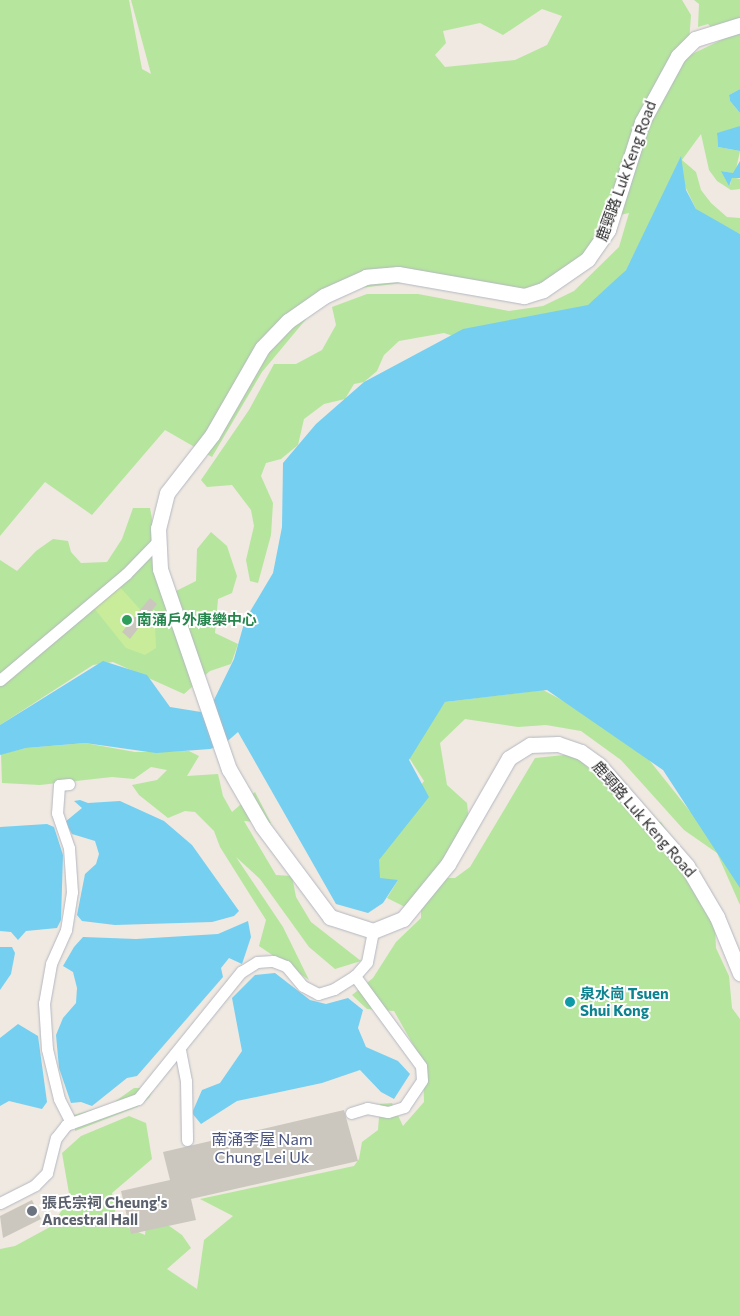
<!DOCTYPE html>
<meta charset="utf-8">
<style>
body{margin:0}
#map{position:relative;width:740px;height:1316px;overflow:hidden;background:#efe9e1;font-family:Commissioner,"Noto Sans SC",sans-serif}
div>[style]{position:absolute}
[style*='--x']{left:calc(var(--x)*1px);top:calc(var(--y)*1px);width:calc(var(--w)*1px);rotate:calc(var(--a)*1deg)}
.green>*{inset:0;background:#b6e59e}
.pitch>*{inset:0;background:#c9ec9a}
.water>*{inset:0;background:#75cff0}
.building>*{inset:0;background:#cbc7bf}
.roads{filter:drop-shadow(0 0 1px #b4b7c1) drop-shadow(0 0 1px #b4b7c1)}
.minor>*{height:11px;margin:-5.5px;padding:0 5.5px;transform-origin:5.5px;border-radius:5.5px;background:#fff}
.tertiary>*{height:15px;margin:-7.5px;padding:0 7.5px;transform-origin:7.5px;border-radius:7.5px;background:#fff}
.dots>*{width:14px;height:14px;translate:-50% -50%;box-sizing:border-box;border:2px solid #fff;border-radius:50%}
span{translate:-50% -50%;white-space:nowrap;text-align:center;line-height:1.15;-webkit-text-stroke:4px #fff;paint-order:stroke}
.street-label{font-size:15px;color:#2e2e2e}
.leisure-label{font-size:15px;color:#27864d;font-weight:700}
.left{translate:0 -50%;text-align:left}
.culture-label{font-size:15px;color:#0d838f;font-weight:700}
.worship-label{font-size:15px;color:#5b616d;font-weight:700}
.neighbourhood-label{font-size:16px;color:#4d5680}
</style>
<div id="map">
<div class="green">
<i style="clip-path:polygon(evenodd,0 0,129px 0,142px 69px,151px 74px,131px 0,682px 0,691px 15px,688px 56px,740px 31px,740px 89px,729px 95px,730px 101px,740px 113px,740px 126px,735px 131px,717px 133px,718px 147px,740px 151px,735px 174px,722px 171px,730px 185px,732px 177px,740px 179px,740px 189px,731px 190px,717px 181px,709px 170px,701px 134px,682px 160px,696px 172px,701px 190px,711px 203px,727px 217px,740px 218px,740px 234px,697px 211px,680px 176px,679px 165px,626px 270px,584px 312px,469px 341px,444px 333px,399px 341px,384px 355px,377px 371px,364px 382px,354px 384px,345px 399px,324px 404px,304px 419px,298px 445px,281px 459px,266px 463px,261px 476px,273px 503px,271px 535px,258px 583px,250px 581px,246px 560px,254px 526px,251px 510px,232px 485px,207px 487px,201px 480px,249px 410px,274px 364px,296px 364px,322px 350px,336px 325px,332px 307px,367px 294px,418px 294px,509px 311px,543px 306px,574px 291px,619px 247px,629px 213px,620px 215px,608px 243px,552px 293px,525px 296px,420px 281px,342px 290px,317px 306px,262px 372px,212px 457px,165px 430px,92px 515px,45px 482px,0 536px,0 0,542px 9px,562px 16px,547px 45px,515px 60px,445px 67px,435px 55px,446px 43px,443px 31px,480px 23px,503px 35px,542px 9px)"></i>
<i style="clip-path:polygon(694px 0,740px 0,740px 22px,713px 29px,708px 24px,698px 27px,699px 4px)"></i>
<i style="clip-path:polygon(133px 508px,150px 508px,157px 546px,174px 592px,196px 581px,197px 549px,211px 532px,227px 546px,237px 576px,232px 593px,218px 599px,215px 633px,238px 644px,231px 664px,210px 671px,184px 694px,113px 662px,93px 665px,0 725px,0 560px,17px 571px,36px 551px,53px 539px,68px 541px,71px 552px,81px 563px,107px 562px,122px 539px)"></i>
<i style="clip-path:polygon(543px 690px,630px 736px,689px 810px,722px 838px,740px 862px,740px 905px,717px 853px,684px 830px,621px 760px,581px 731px,546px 725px,518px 727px,465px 719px,440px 743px,447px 785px,467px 803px,470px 832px,435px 878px,455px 878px,470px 867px,535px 758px,574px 754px,614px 793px,634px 819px,661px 822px,714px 903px,716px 948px,729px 976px,732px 1008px,740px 1019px,740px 1316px,0 1316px,0 1249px,15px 1246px,50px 1227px,70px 1199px,62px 1153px,81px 1136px,129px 1116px,146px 1123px,152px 1159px,112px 1193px,117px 1223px,145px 1235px,148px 1211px,182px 1235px,191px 1248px,167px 1269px,197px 1289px,204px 1240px,233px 1216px,200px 1199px,354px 1166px,359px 1159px,362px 1142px,378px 1130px,380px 1104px,392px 1103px,403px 1126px,424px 1102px,423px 1062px,394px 1011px,367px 1009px,352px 995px,373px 978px,396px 942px,421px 918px,421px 892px,405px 907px,387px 898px,398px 880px,379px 881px,379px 860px,413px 796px,424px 781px,408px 756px,445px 702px)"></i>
<i style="clip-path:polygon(85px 743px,135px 752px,189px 751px,199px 756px,187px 776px,218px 774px,223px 796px,232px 812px,255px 792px,271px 823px,244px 821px,276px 875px,292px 876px,296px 897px,311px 922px,361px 961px,335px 969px,309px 947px,260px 879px,236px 857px,283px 927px,309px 980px,259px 946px,266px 920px,220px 847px,214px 831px,195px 812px,185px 811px,168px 818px,139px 795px,132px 785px,157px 780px,167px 770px,151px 767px,134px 779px,112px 777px,40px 785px,2px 783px,1px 754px,26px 748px)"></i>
<i style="clip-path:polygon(134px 1088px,154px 1088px,149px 1098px,137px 1107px,75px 1131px,74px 1115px,110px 1105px)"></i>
</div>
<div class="pitch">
<i style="clip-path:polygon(119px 586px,155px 626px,156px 648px,145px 655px,126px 648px,94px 608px)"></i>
</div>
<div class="water">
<i style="clip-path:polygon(740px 89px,740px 113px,730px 101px,729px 95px)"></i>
<i style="clip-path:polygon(740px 126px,740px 151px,718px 147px,717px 133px)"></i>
<i style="clip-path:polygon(681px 156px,686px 190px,696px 209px,740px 234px,740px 888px,663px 770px,547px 690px,445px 702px,409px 760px,429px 797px,379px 860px,380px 878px,398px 880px,383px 903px,368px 913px,336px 904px,238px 732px,223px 745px,210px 749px,156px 753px,85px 743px,26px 748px,0 755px,0 725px,103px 661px,147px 675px,170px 707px,201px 712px,210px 708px,234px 659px,245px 620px,273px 573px,282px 527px,283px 463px,316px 424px,364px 382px,463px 329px,588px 305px,626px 270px)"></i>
<i style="clip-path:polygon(740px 161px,740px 178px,732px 178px,729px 186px,721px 171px,733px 173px)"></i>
<i style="clip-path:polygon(80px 800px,88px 803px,120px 801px,164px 821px,192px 845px,239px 911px,234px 916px,212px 922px,115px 925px,82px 921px,77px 915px,85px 874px,96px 864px,99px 854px,95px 841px,72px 834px,65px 822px,82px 808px,74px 801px)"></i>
<i style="clip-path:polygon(47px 824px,54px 827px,63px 855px,61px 920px,57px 928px,26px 931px,18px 940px,11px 932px,0 931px,0 827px)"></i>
<i style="clip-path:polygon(248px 921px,251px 937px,242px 964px,229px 958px,221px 968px,223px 977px,137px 1076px,127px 1078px,92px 1106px,81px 1102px,71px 1103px,59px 1068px,56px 1035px,63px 1018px,76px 1003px,77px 988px,73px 972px,63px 966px,74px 947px,83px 937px,136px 939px,218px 934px)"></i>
<i style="clip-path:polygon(0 947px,12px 947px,15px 953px,11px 974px,0 990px)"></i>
<i style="clip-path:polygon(275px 973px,310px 1000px,326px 1004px,348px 998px,363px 1010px,358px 1028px,366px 1047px,398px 1061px,410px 1074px,394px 1099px,381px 1092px,360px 1070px,322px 1083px,237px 1101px,201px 1124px,192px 1113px,202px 1090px,220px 1083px,242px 1051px,232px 998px,255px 975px)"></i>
<i style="clip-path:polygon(18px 1024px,38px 1036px,47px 1102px,42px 1109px,9px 1101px,0 1106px,0 1038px)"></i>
</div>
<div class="building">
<i style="clip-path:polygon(150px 598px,157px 604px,130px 639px,122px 632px)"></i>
<i style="clip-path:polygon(344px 1110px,358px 1161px,191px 1199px,196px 1220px,131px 1234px,121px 1191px,170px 1180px,163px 1152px)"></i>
<i style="clip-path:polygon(32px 1200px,41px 1219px,3px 1238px,0 1216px)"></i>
</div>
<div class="roads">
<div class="minor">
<i style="--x:0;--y:680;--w:165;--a:-40.1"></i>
<i style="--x:126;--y:574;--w:47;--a:-45.9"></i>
<i style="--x:69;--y:784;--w:10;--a:174"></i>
<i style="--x:59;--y:785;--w:28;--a:94"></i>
<i style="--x:57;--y:813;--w:37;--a:71"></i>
<i style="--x:69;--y:848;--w:44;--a:86.1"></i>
<i style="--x:72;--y:892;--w:38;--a:99"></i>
<i style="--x:66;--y:930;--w:37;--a:114"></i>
<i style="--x:51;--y:964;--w:40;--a:100"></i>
<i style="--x:44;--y:1003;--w:46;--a:86.3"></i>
<i style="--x:47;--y:1049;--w:51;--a:76.5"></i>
<i style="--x:59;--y:1099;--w:27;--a:63"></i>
<i style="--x:180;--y:1050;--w:32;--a:79"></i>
<i style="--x:186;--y:1081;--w:59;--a:89"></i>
<i style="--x:351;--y:1113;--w:17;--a:-17"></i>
<i style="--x:367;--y:1108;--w:21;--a:11"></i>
<i style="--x:388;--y:1112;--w:17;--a:-17"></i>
<i style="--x:404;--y:1107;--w:32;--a:-56"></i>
<i style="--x:422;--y:1080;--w:14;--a:-94"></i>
<i style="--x:421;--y:1066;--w:112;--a:-126.3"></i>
<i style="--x:0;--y:1203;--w:39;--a:-27"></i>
<i style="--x:35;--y:1185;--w:17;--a:-45"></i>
<i style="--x:47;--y:1173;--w:36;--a:-76"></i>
<i style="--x:56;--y:1138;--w:16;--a:-52"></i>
<i style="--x:66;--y:1125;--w:77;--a:-19.9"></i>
<i style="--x:138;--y:1099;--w:164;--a:-51"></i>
<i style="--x:241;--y:972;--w:19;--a:-32"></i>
<i style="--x:257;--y:962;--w:16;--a:-4"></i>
<i style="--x:273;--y:961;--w:14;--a:21"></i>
<i style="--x:286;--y:966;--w:26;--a:50"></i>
<i style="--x:303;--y:986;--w:17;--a:28"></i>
<i style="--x:318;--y:994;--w:17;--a:-17"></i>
<i style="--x:334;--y:989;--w:25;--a:-32"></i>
<i style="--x:355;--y:976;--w:18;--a:-49"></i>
<i style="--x:367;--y:962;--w:32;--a:-79"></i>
</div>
<div class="tertiary">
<i style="--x:740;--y:25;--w:47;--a:162.7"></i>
<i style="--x:695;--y:39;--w:24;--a:135"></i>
<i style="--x:678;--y:56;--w:75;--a:118.6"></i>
<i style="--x:642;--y:122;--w:113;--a:107.5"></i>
<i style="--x:608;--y:230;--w:35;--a:125"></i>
<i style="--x:588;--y:259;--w:55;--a:145.4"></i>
<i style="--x:543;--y:290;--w:20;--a:162"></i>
<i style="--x:524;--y:296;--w:128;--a:-170.1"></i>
<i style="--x:398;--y:274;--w:32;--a:175"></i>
<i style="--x:366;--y:277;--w:46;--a:155.7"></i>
<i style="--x:324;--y:296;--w:44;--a:145.2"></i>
<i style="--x:288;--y:321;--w:37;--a:134"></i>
<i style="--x:262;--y:348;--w:100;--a:119.9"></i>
<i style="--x:212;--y:435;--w:73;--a:127.8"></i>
<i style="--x:167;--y:493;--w:36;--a:104"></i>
<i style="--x:158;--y:528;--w:41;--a:87.2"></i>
<i style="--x:160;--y:569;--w:212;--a:71"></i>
<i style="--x:229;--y:769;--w:66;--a:59.9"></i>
<i style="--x:262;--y:826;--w:114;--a:53.2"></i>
<i style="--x:330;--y:917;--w:45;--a:18"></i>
<i style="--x:373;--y:931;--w:32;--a:-22"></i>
<i style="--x:403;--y:919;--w:71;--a:-50.7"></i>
<i style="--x:448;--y:864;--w:122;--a:-60.1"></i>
<i style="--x:509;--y:758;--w:25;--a:-32"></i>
<i style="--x:530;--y:745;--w:28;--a:-2"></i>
<i style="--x:558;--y:744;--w:24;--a:19"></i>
<i style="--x:581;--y:752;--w:22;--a:36"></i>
<i style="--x:599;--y:765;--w:134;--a:48.9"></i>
<i style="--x:687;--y:866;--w:59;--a:59.5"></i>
<i style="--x:717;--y:917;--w:61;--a:67.7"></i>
</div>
</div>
<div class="dots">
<i style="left:127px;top:620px;background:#2e9e5b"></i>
<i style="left:570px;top:1002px;background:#0f9aa8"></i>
<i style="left:32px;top:1211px;background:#6b7280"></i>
</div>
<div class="street-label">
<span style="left:626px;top:171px;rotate:-70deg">鹿頸路 Luk Keng Road</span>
<span style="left:644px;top:819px;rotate:49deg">鹿頸路 Luk Keng Road</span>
</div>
<div class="leisure-label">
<span class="left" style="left:137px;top:620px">南涌戶外康樂中心</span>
</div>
<div class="culture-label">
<span class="left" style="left:580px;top:1002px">泉水崗 Tsuen<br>Shui Kong</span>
</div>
<div class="worship-label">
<span class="left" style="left:42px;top:1211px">張氏宗祠 Cheung's<br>Ancestral Hall</span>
</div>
<div class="neighbourhood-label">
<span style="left:262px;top:1148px">南涌李屋 Nam<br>Chung Lei Uk</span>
</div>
</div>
